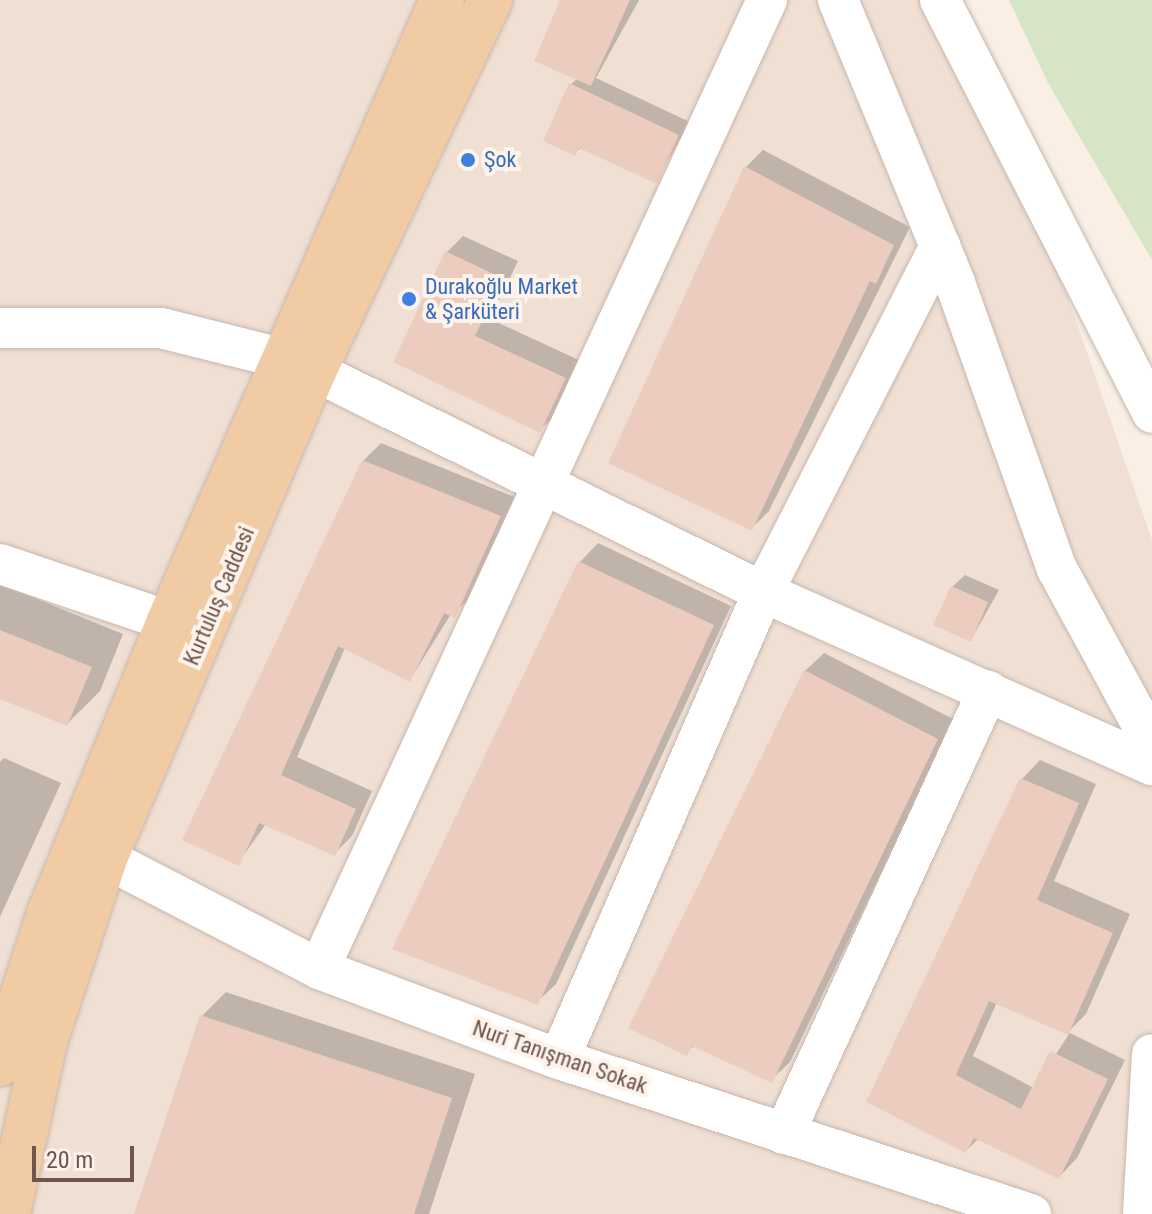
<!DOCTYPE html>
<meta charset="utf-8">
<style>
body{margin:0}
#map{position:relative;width:1152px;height:1214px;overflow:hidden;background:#f9efe4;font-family:"Roboto Condensed",sans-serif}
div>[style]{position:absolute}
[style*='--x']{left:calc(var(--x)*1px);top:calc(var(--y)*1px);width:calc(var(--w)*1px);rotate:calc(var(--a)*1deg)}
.residential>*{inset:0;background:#f0e0d4}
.green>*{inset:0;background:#d6e5c5}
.shadow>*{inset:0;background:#0003}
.building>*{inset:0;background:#ecccbf}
.roads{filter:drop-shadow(0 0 2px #c9b6ac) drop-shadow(0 0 2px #c9b6ac)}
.minor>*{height:40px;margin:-20px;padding:0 20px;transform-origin:20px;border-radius:20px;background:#fff}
.primary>*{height:44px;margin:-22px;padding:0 22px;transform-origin:22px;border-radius:22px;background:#f1cba4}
.dots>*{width:22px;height:22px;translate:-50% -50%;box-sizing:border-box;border:4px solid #fdf3ea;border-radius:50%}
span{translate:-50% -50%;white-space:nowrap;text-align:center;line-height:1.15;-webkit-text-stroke:8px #fdf3ea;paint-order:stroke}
.shop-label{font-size:22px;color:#366cbe}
.left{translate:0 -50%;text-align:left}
.street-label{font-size:22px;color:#6f554d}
.scale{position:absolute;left:32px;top:1146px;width:102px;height:36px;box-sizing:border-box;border:4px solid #6f554d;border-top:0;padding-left:10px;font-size:24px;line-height:28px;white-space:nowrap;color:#6f554d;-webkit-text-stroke:6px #fdf3ea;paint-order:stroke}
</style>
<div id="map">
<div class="residential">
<i style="clip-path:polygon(0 0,965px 0,1152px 540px,1152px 1214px,0 1214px)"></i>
</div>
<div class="green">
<i style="clip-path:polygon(1009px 0,1152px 0,1152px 260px,1048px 83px)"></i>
</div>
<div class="shadow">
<i style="clip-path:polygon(563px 0,639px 0,596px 78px,690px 122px,656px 181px,582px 147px,575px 153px,571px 84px,578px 78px)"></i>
<i style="clip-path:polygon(763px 150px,910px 227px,769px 511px,751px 529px,746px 167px)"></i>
<i style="clip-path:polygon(463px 236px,518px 261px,490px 319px,581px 361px,556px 414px,540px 430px,395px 361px,447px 252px)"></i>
<i style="clip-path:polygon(381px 443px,517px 498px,472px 598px,451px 614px,410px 680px,345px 648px,297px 757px,372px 791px,352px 836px,334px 854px,266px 824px,238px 863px,363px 461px)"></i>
<i style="clip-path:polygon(598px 543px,731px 606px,556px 984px,537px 1002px,580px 562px)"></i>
<i style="clip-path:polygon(965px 575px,999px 590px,971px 640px,952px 587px)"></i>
<i style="clip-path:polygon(0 584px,123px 634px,100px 691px,67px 724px,0 697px)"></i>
<i style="clip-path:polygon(824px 653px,955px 720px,790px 1062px,771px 1080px,695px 1045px,686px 1053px,805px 671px)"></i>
<i style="clip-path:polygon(4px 758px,61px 783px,0 917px,0 762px)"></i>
<i style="clip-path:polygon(evenodd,1040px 760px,1096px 784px,1054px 881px,1130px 914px,1086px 1014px,1068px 1032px,1125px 1060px,1077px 1158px,1059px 1177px,979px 1138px,966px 1151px,869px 1101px,1022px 779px,1040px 760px,997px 1002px,1069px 1034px,1034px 1088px,973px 1056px,997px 1002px)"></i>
<i style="clip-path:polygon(226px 992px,475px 1074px,429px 1214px,136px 1214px,201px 1017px)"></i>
</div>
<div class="building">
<i style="clip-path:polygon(560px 0,630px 0,591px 86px,534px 61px)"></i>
<i style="clip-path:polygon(569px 83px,679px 135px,657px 184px,579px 148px,575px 156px,543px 141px)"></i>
<i style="clip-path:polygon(744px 166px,894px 245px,876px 284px,870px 281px,752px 531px,608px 463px)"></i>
<i style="clip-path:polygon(445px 251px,502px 278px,475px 336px,566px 378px,540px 433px,393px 362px)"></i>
<i style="clip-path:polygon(362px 460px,501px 516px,455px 618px,444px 613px,410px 682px,338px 646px,281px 775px,356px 809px,335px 856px,259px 823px,239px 866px,182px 840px)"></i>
<i style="clip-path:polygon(578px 561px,714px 625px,538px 1005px,392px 949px)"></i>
<i style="clip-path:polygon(951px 586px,988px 602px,971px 642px,933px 625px)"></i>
<i style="clip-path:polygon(0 630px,92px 667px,67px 726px,0 699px)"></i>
<i style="clip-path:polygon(804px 670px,938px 739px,772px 1083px,692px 1046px,687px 1056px,628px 1028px)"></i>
<i style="clip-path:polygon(1020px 778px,1079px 803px,1037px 900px,1113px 933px,1068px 1035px,989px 1001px,956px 1075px,1021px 1109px,1050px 1051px,1108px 1079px,1059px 1179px,974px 1138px,966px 1153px,866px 1102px)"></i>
<i style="clip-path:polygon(200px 1015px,452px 1098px,414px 1214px,134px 1214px)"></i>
</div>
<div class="roads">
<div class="minor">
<i style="--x:838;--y:0;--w:306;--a:67.5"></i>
<i style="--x:955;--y:283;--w:304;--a:70.4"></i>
<i style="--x:1057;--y:569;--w:198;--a:61.4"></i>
<i style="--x:940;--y:0;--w:464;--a:62.8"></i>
<i style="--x:0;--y:328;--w:161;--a:0"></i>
<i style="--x:161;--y:328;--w:123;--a:14.1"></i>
<i style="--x:314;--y:371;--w:500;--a:26.21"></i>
<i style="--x:763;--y:592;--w:426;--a:24"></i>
<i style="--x:0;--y:564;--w:212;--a:18.7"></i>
<i style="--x:105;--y:858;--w:241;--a:27.4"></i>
<i style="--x:319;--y:969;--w:256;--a:20.6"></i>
<i style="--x:559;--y:1059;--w:497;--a:18.2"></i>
<i style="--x:319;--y:969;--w:1068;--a:-65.19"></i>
<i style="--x:559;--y:1059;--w:510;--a:-66.4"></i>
<i style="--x:763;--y:592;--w:389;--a:-62.9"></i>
<i style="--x:784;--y:1134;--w:488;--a:-65.3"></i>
<i style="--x:1143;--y:1214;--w:160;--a:-86.8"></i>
</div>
<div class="primary">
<i style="--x:0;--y:1064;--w:158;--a:-71.9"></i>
<i style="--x:49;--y:914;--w:317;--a:-67.7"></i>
<i style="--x:169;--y:621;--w:678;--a:-66.27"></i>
<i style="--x:8;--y:1214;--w:176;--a:-77.9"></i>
<i style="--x:45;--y:1042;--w:194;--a:-71.9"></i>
<i style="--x:105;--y:858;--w:530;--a:-66.77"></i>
<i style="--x:314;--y:371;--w:411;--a:-64.6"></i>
</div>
</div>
<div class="dots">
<i style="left:468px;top:160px;background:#3f7fe0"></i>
<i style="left:409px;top:299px;background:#3f7fe0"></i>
</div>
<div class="shop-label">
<span class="left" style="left:484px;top:160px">Şok</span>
<span class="left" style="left:425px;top:299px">Durakoğlu Market<br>&amp; Şarküteri</span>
</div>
<div class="street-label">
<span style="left:219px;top:596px;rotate:-67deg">Kurtuluş Caddesi</span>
<span style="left:560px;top:1057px;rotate:19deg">Nuri Tanışman Sokak</span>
</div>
<div class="scale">20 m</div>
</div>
